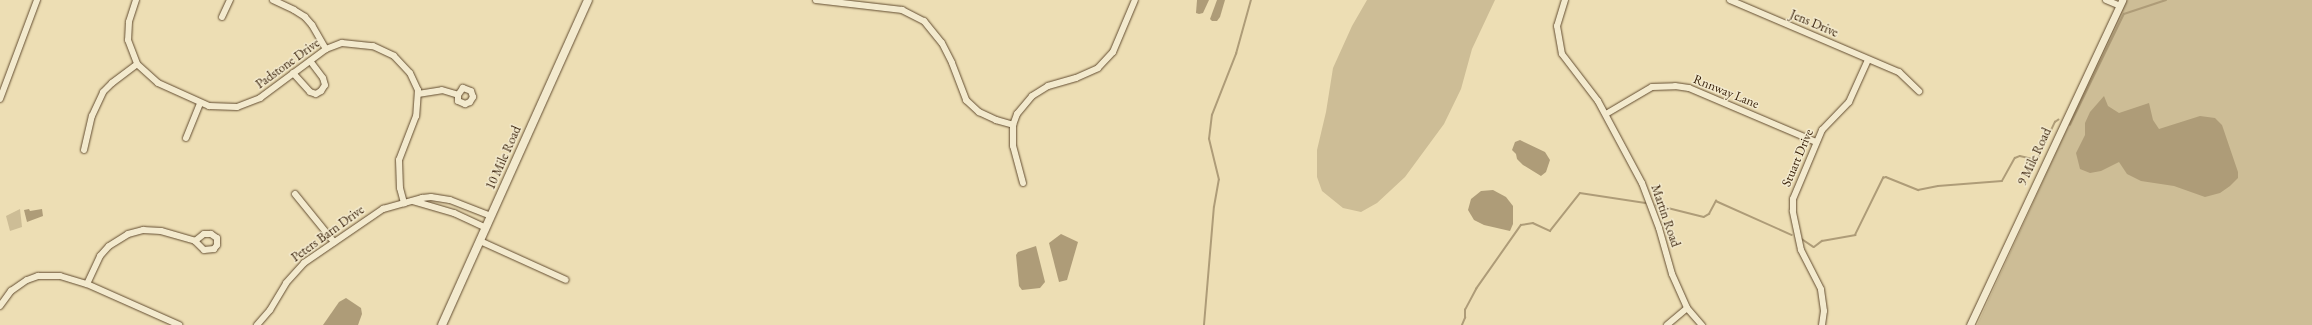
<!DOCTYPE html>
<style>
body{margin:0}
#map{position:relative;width:2312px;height:325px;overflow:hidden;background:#eddeb4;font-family:"EB Garamond",serif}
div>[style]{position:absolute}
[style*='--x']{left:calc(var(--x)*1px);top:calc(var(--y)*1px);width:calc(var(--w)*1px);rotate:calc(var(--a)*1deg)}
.green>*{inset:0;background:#cdbd96}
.water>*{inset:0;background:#ae9c78}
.stream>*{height:1.5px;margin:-0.75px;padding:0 0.75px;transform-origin:0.75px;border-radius:0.75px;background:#ae9c78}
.roads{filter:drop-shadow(0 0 1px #624c30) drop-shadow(0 0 1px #624c30)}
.minor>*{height:6px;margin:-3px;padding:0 3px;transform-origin:3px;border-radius:3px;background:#f3eace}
.tertiary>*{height:7px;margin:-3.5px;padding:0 3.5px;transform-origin:3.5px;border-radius:3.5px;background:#f3eace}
.secondary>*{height:8px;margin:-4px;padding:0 4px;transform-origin:4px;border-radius:4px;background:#f3eace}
span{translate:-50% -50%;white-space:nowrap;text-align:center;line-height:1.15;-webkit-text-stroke:3px #f3eace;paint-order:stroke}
.street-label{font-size:13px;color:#331b04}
</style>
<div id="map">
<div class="green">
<i style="clip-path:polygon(1367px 0,1495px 0,1472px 49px,1461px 89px,1444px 124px,1405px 177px,1377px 203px,1361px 212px,1343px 208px,1322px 191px,1317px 177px,1317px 150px,1326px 112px,1333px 68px,1352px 26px)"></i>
<i style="clip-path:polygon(2126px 0,2312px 0,2312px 325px,1977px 325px)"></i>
<i style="clip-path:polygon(20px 209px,22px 227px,10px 231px,6px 216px)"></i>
</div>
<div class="water">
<i style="clip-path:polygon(1197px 0,1209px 0,1203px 13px,1199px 14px,1196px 13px)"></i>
<i style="clip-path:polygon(1217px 0,1225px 0,1220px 17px,1217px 21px,1212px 21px,1210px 19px)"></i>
<i style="clip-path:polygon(2104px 96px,2108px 106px,2119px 113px,2149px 103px,2153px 120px,2159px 129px,2200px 116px,2215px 118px,2222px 125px,2238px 172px,2238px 178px,2230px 186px,2220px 193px,2205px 197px,2174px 186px,2141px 181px,2127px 174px,2119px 162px,2101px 171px,2090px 173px,2080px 169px,2076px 153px,2085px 135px,2085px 123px,2090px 112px)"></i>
<i style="clip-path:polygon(1520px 140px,1545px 152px,1550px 160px,1546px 172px,1541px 176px,1523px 165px,1517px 159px,1516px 154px,1512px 150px,1515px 142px)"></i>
<i style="clip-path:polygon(1493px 190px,1506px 197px,1513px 206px,1513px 224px,1510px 231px,1484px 225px,1474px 220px,1468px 210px,1471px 199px,1481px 191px)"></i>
<i style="clip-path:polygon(29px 209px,30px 211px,42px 209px,43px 216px,27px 222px,24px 210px)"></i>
<i style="clip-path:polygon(1061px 234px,1078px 242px,1067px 280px,1059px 282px,1049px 243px)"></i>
<i style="clip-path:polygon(1036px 246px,1045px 282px,1040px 288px,1022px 290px,1019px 286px,1016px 255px,1018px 252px)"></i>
<i style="clip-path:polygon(346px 298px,361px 308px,362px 314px,358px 325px,323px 325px,339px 302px)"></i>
</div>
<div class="stream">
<i style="--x:2070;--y:125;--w:123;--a:-64.1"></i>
<i style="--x:2124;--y:14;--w:44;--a:-18.4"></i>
<i style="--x:1656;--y:205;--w:49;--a:14"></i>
<i style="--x:1704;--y:217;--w:6;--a:-31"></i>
<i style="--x:1709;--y:214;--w:15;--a:-62"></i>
<i style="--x:1716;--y:201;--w:83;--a:24.1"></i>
<i style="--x:1802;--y:239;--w:14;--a:34"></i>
<i style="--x:1814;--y:247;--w:10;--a:-37"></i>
<i style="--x:1822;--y:241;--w:34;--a:-10"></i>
<i style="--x:1855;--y:235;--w:64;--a:-63.8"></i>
<i style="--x:1883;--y:178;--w:3;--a:-18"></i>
<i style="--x:1886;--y:177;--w:35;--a:22"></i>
<i style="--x:1918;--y:190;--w:20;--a:-11"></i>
<i style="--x:1938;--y:186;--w:64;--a:-4.5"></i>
<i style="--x:2002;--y:181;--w:26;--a:-61"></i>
<i style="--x:2015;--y:158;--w:5;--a:-22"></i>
<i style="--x:2020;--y:156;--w:17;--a:13"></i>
<i style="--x:2037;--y:160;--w:42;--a:-64.7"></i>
<i style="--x:2055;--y:122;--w:4;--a:-34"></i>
<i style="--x:1204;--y:325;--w:118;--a:-85.2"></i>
<i style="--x:1214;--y:207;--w:27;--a:-80"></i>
<i style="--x:1219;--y:180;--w:42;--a:-103.7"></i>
<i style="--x:1209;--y:139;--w:24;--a:-83"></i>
<i style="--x:1212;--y:115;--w:66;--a:-68.5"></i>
<i style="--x:1236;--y:54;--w:56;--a:-74.5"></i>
<i style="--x:1462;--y:325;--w:8;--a:-67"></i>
<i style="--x:1465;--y:318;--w:8;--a:-90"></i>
<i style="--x:1465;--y:310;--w:24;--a:-62"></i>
<i style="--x:1476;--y:289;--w:78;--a:-54.9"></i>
<i style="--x:1521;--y:225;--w:12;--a:-9"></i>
<i style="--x:1533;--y:223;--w:19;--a:25"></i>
<i style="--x:1550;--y:231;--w:48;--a:-51.7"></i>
<i style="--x:1580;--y:193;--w:66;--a:8.7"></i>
</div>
<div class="roads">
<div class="minor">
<i style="--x:136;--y:0;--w:23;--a:108"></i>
<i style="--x:129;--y:22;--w:18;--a:93"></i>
<i style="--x:128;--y:40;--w:26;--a:69"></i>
<i style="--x:137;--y:64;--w:28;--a:42"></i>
<i style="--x:158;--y:83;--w:56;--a:24.3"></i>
<i style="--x:209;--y:106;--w:28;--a:2"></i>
<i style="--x:237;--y:107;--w:25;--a:-21"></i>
<i style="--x:260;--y:98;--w:82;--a:-36.6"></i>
<i style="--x:326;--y:49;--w:17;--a:-21"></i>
<i style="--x:342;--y:43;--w:31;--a:6"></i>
<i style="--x:373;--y:46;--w:23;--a:25"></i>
<i style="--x:394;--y:56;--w:23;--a:47"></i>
<i style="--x:410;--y:73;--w:19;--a:65"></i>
<i style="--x:418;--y:90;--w:26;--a:94"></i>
<i style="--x:416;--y:116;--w:47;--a:111.1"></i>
<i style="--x:399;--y:160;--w:28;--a:88"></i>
<i style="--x:400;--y:188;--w:16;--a:75"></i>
<i style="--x:273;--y:0;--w:23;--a:25"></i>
<i style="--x:294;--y:10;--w:13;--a:32"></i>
<i style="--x:305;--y:17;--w:11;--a:49"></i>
<i style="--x:312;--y:25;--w:28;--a:60"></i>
<i style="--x:816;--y:0;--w:87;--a:6.6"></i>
<i style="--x:902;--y:10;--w:25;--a:27"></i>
<i style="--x:924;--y:21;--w:28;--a:51"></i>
<i style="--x:942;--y:43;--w:22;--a:63"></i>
<i style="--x:952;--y:63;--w:40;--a:69"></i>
<i style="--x:966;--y:100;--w:18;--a:43"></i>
<i style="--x:979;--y:112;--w:19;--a:25"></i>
<i style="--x:996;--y:120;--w:18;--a:16"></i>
<i style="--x:1565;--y:0;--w:27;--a:107"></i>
<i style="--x:1557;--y:26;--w:28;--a:80"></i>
<i style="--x:1562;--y:54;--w:59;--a:52.5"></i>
<i style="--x:1598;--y:101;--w:93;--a:61.8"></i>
<i style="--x:1642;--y:183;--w:48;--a:69.3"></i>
<i style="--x:1659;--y:228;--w:48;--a:74.2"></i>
<i style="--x:1672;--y:274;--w:37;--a:66"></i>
<i style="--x:1687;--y:308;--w:23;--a:49"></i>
<i style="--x:1730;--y:0;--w:184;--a:23.1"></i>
<i style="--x:1899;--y:72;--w:28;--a:44"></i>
<i style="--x:2106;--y:0;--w:15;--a:23"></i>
<i style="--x:222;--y:17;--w:19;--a:-65"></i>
<i style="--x:293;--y:73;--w:25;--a:48"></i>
<i style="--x:310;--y:92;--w:6;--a:18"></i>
<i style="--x:316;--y:94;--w:6;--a:-31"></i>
<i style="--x:321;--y:91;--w:7;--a:-56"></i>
<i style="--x:325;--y:85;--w:7;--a:-106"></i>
<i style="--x:323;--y:78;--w:21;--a:-127"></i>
<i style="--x:418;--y:94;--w:24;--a:-9"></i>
<i style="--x:442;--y:90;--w:17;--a:17"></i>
<i style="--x:458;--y:95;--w:6;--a:90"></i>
<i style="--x:458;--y:101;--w:8;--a:23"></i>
<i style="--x:465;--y:104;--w:5;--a:-22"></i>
<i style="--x:470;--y:102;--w:6;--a:-59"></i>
<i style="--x:473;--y:97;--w:6;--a:-108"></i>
<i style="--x:471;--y:91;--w:9;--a:-159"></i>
<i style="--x:463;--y:88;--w:9;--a:126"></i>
<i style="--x:0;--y:99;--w:106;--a:-69.5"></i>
<i style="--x:1606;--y:114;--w:53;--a:-30.4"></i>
<i style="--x:1652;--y:87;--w:23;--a:-2"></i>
<i style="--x:1675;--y:86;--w:14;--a:8"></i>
<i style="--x:1689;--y:88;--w:138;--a:23"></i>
<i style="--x:186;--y:138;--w:38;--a:-68"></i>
<i style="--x:84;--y:150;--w:35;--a:-77"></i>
<i style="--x:92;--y:116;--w:26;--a:-65"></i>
<i style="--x:103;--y:92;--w:13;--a:-45"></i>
<i style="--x:112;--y:83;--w:31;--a:-37"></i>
<i style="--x:1023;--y:183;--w:38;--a:-105"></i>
<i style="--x:1013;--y:146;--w:21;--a:-90"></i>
<i style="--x:1013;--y:125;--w:12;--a:-70"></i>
<i style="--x:1017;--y:114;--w:23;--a:-50"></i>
<i style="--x:1032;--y:96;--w:19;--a:-32"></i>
<i style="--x:1048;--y:86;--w:29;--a:-16"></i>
<i style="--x:1076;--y:78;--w:24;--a:-24"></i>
<i style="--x:1098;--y:68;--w:22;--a:-47"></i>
<i style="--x:1113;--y:52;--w:56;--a:-67.1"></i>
<i style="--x:295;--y:194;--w:62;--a:50.9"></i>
<i style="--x:413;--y:201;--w:43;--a:16.3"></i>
<i style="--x:454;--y:213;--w:35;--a:25"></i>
<i style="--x:204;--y:234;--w:7;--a:0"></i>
<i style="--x:211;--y:234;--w:7;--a:34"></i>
<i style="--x:217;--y:238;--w:7;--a:90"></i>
<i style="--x:217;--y:245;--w:5;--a:127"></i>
<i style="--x:214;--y:249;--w:10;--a:174"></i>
<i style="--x:204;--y:250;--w:13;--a:-135"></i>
<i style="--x:195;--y:241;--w:11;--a:-38"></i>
<i style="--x:480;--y:241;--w:94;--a:24.4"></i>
<i style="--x:87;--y:284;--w:31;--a:-65"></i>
<i style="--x:100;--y:256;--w:13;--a:-48"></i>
<i style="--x:109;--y:246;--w:22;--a:-32"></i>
<i style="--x:128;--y:234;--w:16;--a:-15"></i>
<i style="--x:143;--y:230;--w:18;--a:3"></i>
<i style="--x:161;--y:231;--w:35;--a:16"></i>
<i style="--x:0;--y:306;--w:19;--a:-54"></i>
<i style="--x:11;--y:291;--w:19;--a:-35"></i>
<i style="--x:27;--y:280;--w:12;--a:-20"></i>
<i style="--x:38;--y:276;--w:22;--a:0"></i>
<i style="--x:60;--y:276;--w:28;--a:17"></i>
<i style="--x:87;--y:284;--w:101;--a:24"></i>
<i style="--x:257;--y:325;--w:20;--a:-49"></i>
<i style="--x:270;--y:310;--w:31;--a:-59"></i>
<i style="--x:286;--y:283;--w:27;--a:-48"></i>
<i style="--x:304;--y:263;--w:96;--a:-34.4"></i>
<i style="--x:383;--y:209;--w:41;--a:-15.8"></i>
<i style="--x:422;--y:198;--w:9;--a:-6"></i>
<i style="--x:431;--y:197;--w:19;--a:9"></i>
<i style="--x:450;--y:200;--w:44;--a:21.3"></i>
<i style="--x:1667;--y:325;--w:26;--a:-40"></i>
<i style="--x:1822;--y:325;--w:14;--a:-82"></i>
<i style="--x:1824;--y:311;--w:22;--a:-98"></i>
<i style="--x:1821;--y:289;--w:44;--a:-117.1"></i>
<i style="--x:1801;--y:250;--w:40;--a:-102"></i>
<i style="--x:1793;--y:211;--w:12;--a:-90"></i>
<i style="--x:1793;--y:199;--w:75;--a:-67.2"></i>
<i style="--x:1822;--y:130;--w:39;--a:-46"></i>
<i style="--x:1849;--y:102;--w:46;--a:-65.7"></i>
</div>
<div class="tertiary">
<i style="--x:1970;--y:325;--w:359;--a:-64.9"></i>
</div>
<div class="secondary">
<i style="--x:442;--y:325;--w:356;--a:-65.8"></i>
</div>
</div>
<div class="street-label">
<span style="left:1814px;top:24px;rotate:23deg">Jens Drive</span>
<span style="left:288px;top:64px;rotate:-36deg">Padstone Drive</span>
<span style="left:1726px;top:92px;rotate:22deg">Rnnway Lane</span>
<span style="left:2035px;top:157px;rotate:-65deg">9 Mile Road</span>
<span style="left:504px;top:158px;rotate:-66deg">10 Mile Road</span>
<span style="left:1798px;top:158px;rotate:-67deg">Stuart Drive</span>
<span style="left:1665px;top:216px;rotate:71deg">Martin Road</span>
<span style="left:328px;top:234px;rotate:-36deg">Peters Barn Drive</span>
</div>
</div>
